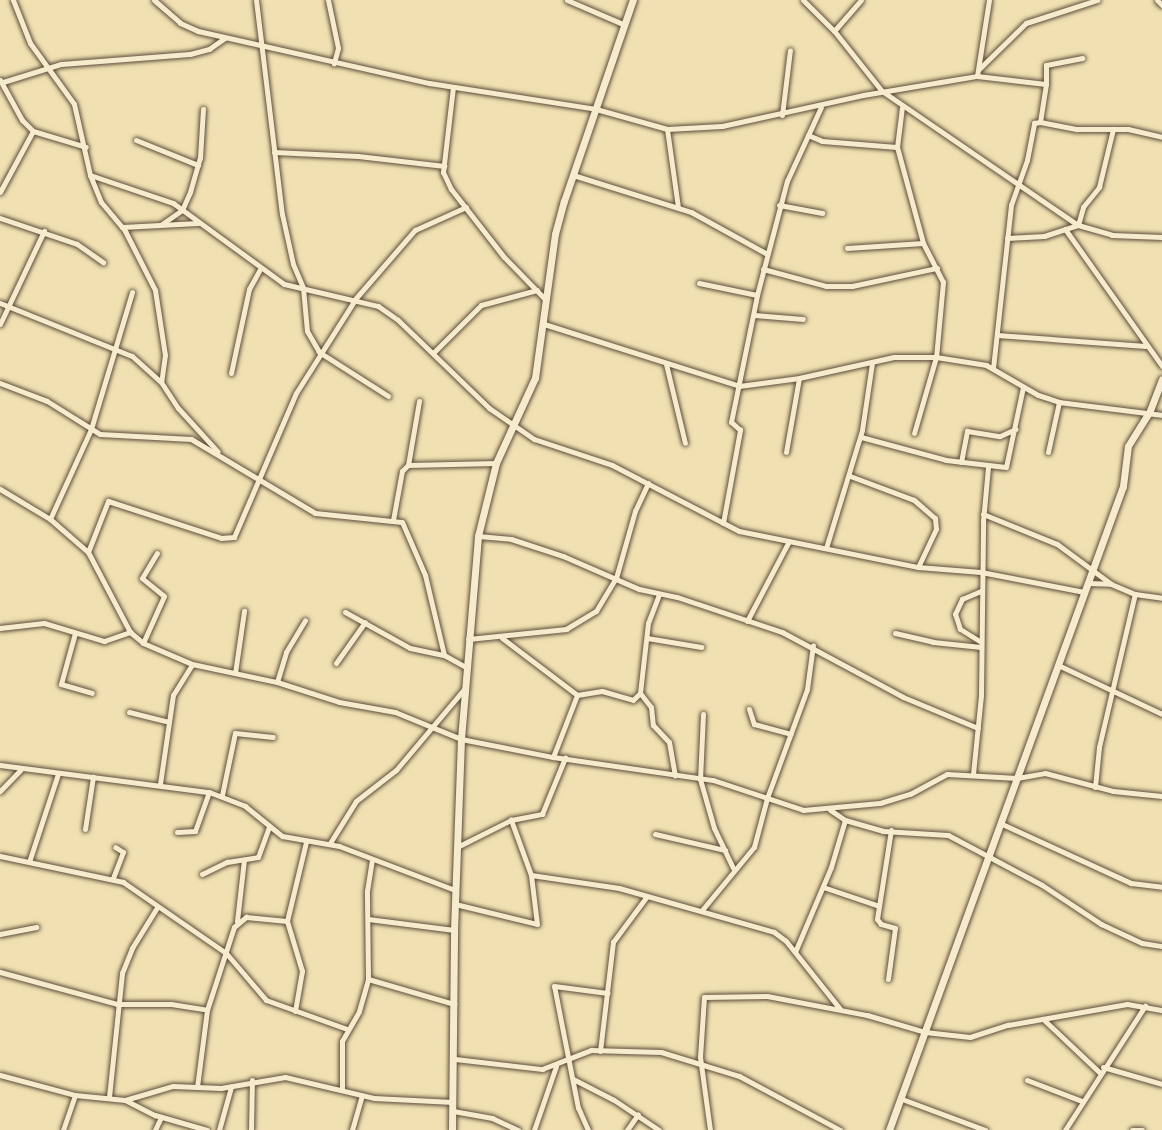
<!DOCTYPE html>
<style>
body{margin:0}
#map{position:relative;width:1162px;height:1130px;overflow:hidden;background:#f1e1b2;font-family:"Old Standard TT",serif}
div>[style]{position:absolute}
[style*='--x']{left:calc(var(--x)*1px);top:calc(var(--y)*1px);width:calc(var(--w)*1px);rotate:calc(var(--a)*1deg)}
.roads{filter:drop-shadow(0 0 2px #5d4d3b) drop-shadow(0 0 2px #5d4d3b)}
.minor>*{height:5px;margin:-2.5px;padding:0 2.5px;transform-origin:2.5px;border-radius:2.5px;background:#f6eccd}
.tertiary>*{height:7px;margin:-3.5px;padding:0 3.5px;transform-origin:3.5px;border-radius:3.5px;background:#f6eccd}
span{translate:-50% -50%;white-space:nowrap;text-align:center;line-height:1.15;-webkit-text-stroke:4.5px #f6eccd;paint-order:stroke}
</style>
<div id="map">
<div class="roads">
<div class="minor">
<i style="--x:13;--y:0;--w:46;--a:68.4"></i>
<i style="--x:30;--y:43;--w:75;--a:54.2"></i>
<i style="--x:74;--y:104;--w:73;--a:77.3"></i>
<i style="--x:90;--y:175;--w:29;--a:68"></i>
<i style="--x:101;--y:202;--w:38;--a:50"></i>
<i style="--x:125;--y:231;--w:66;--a:63"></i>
<i style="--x:155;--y:290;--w:66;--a:81.3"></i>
<i style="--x:165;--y:355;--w:27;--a:98"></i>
<i style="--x:154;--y:0;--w:35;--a:41"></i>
<i style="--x:180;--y:23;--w:20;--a:24"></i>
<i style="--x:198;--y:31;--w:237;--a:12.7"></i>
<i style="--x:429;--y:83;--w:169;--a:8.8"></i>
<i style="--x:596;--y:109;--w:74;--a:15.7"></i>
<i style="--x:667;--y:129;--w:55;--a:-3.1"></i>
<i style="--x:722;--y:126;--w:144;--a:-12.4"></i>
<i style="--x:863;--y:95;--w:116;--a:-9.5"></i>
<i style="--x:256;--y:0;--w:216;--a:83.1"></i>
<i style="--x:282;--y:214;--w:51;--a:77.6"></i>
<i style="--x:293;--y:264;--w:26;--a:67"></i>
<i style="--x:303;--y:288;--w:43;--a:84.7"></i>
<i style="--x:307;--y:331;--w:24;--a:60"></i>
<i style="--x:319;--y:352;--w:82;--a:32.5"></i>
<i style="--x:328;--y:0;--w:49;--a:78.2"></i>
<i style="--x:338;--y:48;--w:16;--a:105"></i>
<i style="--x:567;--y:0;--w:63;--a:23.3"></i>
<i style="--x:803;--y:0;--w:45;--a:45"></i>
<i style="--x:835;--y:32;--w:75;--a:51.5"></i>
<i style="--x:882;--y:91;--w:237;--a:34.4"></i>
<i style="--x:1078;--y:225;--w:35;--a:16"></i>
<i style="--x:1112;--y:235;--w:50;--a:2.3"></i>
<i style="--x:989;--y:0;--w:77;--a:99"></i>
<i style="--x:977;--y:76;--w:69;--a:6.6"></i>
<i style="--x:1046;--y:84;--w:38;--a:99"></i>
<i style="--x:1040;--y:122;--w:38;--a:11"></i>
<i style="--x:1077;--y:129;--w:51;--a:0"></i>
<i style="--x:1128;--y:129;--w:35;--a:13"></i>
<i style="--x:1157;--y:0;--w:7;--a:45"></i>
<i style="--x:834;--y:31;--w:41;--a:-48.9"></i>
<i style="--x:979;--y:69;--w:66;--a:-44.4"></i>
<i style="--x:1026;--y:23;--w:75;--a:-17.9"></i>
<i style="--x:0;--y:80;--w:46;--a:61.2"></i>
<i style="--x:22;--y:120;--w:16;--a:45"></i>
<i style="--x:33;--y:131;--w:55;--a:16.8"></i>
<i style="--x:3;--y:82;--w:61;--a:-17.2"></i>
<i style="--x:61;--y:64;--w:129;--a:-4.4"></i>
<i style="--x:190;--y:54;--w:20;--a:-15"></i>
<i style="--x:209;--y:49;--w:19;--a:-35"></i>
<i style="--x:1046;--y:84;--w:19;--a:-90"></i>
<i style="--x:1046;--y:65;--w:37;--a:-11"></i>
<i style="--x:453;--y:87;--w:86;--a:96.7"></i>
<i style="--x:443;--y:172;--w:19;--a:65"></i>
<i style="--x:451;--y:189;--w:86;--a:52.1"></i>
<i style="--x:504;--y:257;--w:60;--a:45.7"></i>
<i style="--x:902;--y:107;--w:40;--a:97.1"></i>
<i style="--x:897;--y:147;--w:99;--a:74.8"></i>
<i style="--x:923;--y:243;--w:44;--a:62.9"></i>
<i style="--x:943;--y:282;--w:75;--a:95.3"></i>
<i style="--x:936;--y:357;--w:79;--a:106.1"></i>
<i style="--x:782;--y:115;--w:65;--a:-83"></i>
<i style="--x:667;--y:129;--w:79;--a:82"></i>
<i style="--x:808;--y:135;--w:15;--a:23"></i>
<i style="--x:822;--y:141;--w:75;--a:4.6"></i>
<i style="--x:136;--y:140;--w:67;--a:22"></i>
<i style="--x:274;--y:152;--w:84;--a:2.7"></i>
<i style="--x:358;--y:156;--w:87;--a:6.6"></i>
<i style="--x:90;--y:175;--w:88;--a:18.6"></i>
<i style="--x:173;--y:203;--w:137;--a:36.1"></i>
<i style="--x:284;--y:284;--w:97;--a:13.2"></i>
<i style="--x:378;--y:306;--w:24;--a:35"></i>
<i style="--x:398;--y:320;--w:127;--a:44"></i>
<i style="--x:489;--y:408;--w:55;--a:34.6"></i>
<i style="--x:534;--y:439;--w:82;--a:18.4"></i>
<i style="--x:612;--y:465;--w:143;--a:27.5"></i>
<i style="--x:739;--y:531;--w:183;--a:11.4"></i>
<i style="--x:918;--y:567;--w:63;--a:4.5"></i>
<i style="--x:981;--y:572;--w:105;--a:11"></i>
<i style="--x:573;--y:175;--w:124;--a:17.4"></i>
<i style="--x:691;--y:212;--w:87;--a:28.9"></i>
<i style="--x:0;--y:192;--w:69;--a:-61.6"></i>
<i style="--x:779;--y:205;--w:44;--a:10.5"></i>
<i style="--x:0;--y:218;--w:81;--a:18.7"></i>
<i style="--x:77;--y:244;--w:32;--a:35"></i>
<i style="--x:162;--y:224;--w:24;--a:-35"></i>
<i style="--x:182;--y:210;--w:20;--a:-66"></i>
<i style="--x:190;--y:192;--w:35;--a:-74"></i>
<i style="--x:200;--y:158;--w:49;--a:-86.5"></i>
<i style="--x:122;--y:227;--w:76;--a:-3"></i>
<i style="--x:1065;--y:229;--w:168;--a:54.7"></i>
<i style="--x:1007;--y:238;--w:37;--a:-3"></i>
<i style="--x:1044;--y:236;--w:36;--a:-18"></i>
<i style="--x:1078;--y:225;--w:19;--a:-74"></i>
<i style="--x:1083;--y:207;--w:26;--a:-51"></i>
<i style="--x:1099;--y:187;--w:60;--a:-76.4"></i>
<i style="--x:847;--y:248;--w:76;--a:-3.8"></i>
<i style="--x:763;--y:269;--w:65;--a:15.1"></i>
<i style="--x:826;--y:286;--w:26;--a:0"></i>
<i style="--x:852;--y:286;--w:87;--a:-12"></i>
<i style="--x:699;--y:283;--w:59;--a:11.7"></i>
<i style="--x:0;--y:303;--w:142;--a:21.9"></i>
<i style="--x:132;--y:356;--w:39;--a:42"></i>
<i style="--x:161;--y:382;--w:31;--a:57"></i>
<i style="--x:178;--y:408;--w:59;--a:47.7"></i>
<i style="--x:754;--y:315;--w:49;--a:4.7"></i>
<i style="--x:0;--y:324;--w:103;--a:-64.7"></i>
<i style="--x:544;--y:324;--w:205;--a:17.6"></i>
<i style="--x:739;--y:386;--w:61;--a:-7.6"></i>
<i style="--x:799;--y:378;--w:97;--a:-12.5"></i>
<i style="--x:894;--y:357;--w:42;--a:0"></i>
<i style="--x:936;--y:357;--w:51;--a:9.1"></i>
<i style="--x:986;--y:365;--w:60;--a:30"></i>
<i style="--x:1038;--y:395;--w:22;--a:18"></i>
<i style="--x:1059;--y:402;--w:104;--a:7.2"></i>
<i style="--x:997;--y:335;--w:149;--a:4.2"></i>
<i style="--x:433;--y:353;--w:68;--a:-45"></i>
<i style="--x:481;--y:305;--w:58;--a:-15"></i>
<i style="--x:666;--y:364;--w:81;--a:76.5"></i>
<i style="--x:993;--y:368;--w:164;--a:-83.7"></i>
<i style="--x:1011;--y:205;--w:48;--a:-70.4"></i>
<i style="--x:1027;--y:160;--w:38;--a:-79"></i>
<i style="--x:1034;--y:123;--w:6;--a:-9"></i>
<i style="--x:231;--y:373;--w:86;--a:-77.9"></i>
<i style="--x:249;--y:289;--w:23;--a:-61"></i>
<i style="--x:0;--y:383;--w:50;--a:21"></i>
<i style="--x:47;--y:401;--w:62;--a:31.9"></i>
<i style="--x:100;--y:434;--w:91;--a:3.1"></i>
<i style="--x:191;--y:439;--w:144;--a:30.8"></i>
<i style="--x:315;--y:513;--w:87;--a:5.9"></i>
<i style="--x:402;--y:522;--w:58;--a:66.5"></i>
<i style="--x:425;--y:575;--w:82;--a:76.6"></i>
<i style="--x:861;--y:437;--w:88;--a:15.1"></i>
<i style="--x:946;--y:460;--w:60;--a:6.7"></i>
<i style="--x:1006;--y:467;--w:82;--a:-78"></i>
<i style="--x:786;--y:452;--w:75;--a:-80"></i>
<i style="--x:1048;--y:452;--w:51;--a:-77.6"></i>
<i style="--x:961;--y:462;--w:32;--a:-79"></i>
<i style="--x:967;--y:431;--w:33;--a:9"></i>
<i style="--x:1000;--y:436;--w:17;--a:-24"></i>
<i style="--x:408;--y:465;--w:65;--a:-80.2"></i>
<i style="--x:850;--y:476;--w:68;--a:20.6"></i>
<i style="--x:914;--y:500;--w:28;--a:41"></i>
<i style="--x:935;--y:518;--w:11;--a:85"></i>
<i style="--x:936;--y:529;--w:42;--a:115.3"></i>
<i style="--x:0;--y:489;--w:58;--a:31"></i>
<i style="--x:50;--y:519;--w:50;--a:41"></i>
<i style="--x:88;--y:552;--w:90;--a:62.3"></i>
<i style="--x:130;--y:632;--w:17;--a:40"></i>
<i style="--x:143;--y:643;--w:53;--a:23.2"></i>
<i style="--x:192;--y:664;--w:87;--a:12"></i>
<i style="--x:277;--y:682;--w:65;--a:17.9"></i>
<i style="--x:339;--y:702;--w:57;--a:10.1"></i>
<i style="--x:395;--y:712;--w:71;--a:22.2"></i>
<i style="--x:461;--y:739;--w:94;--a:11.1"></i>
<i style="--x:553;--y:757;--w:162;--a:8.2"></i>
<i style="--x:713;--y:780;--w:95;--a:18.4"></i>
<i style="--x:803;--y:810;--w:77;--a:-5.2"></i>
<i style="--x:880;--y:803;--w:31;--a:-17"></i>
<i style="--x:910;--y:794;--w:42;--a:-28.4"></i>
<i style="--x:947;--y:774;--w:70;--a:3.3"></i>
<i style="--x:1017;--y:778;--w:28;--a:-10"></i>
<i style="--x:1045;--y:773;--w:70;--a:14.8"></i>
<i style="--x:1113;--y:791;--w:49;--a:5.8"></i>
<i style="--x:983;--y:514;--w:80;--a:22.1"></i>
<i style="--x:1057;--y:544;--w:67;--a:36.5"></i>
<i style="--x:1111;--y:584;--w:26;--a:23"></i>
<i style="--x:1135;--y:594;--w:27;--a:8"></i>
<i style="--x:50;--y:519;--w:99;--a:-65.5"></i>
<i style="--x:91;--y:429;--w:143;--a:-73.3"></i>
<i style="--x:393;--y:520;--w:50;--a:-79.6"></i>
<i style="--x:402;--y:471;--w:8;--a:-45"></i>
<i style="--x:408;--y:465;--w:88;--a:-1.3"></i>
<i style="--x:723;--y:523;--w:95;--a:-79.6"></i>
<i style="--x:740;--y:430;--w:12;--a:-138"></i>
<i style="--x:731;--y:422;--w:130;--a:-78.4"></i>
<i style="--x:757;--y:295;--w:118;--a:-75.3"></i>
<i style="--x:787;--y:181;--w:81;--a:-65.3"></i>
<i style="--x:478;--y:536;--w:33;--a:5"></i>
<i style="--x:511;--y:539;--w:55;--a:18.1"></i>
<i style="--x:563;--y:556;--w:83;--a:23.5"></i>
<i style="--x:639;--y:589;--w:39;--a:12"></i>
<i style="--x:677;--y:597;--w:111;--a:18.4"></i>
<i style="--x:782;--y:632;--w:137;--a:28.2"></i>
<i style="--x:903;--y:697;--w:81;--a:22.5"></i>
<i style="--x:826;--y:548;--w:123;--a:-73"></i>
<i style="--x:862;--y:430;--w:68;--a:-81.5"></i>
<i style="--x:88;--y:552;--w:55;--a:-68.6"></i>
<i style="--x:108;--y:501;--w:119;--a:18.1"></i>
<i style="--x:221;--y:538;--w:13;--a:-4"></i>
<i style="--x:234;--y:537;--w:157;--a:-66.7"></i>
<i style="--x:296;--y:393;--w:112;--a:-57.7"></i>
<i style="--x:356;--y:298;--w:90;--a:-49.1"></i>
<i style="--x:415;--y:230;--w:56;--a:-24.3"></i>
<i style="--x:1087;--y:583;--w:24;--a:2"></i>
<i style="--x:345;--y:612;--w:74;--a:29"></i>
<i style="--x:410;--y:648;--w:35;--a:12"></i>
<i style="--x:444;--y:655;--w:25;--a:29"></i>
<i style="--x:747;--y:621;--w:90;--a:-62.3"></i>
<i style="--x:0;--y:628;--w:44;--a:-6.5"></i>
<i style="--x:44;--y:623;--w:63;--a:16.7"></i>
<i style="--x:104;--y:641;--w:28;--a:-19"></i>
<i style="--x:75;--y:633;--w:53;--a:105.4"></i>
<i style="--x:61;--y:684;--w:32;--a:16"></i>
<i style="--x:895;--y:633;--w:39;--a:13"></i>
<i style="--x:933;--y:642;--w:48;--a:5.9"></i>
<i style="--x:502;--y:638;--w:94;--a:37.2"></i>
<i style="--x:577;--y:695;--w:25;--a:-9"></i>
<i style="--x:602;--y:691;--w:32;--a:16"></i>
<i style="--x:633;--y:700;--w:10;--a:-45"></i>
<i style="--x:640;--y:693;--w:70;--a:-83.5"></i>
<i style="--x:648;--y:623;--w:31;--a:-69"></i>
<i style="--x:647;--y:638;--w:55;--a:9.5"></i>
<i style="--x:468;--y:639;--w:99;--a:-5.8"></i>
<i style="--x:566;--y:629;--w:35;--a:-31"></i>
<i style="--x:596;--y:611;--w:39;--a:-59"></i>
<i style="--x:616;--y:578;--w:70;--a:-74.2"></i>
<i style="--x:635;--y:511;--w:31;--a:-65"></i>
<i style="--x:981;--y:642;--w:25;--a:-148"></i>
<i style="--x:960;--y:629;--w:16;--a:-108"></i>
<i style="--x:955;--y:614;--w:17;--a:-65"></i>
<i style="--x:962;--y:599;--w:21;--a:-23"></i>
<i style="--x:143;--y:643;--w:51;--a:-65.9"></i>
<i style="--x:164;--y:596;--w:28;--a:-141"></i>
<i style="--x:142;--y:578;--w:29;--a:-59"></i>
<i style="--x:336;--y:663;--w:50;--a:-54.7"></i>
<i style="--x:1058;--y:665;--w:115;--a:25.2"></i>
<i style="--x:235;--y:673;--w:63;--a:-81.7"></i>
<i style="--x:277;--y:682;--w:31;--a:-73"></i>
<i style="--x:286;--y:652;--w:37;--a:-59"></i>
<i style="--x:640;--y:693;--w:18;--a:52"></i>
<i style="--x:651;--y:707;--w:18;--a:84"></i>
<i style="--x:653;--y:725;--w:23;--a:47"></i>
<i style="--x:669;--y:742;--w:34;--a:80"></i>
<i style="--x:749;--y:709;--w:16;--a:72"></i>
<i style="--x:754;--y:724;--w:38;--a:15"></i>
<i style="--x:129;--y:712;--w:41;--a:14"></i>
<i style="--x:703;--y:714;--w:65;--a:92.6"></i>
<i style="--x:700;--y:779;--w:51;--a:74.1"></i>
<i style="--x:714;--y:828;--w:44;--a:64.6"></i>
<i style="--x:553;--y:757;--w:66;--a:-68.8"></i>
<i style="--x:0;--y:765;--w:211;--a:7.4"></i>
<i style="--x:209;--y:792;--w:39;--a:21"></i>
<i style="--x:245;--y:806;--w:48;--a:39"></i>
<i style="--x:282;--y:836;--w:58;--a:10"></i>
<i style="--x:339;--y:846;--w:124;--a:20.8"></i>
<i style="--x:973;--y:774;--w:79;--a:-84.2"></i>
<i style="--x:981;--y:695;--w:174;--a:-89.3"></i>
<i style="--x:983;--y:521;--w:54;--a:-84.7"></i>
<i style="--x:160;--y:784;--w:90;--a:-81.7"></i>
<i style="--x:173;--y:695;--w:36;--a:-58"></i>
<i style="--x:1095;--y:787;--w:40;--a:-84.3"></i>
<i style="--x:1099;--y:747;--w:157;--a:-76.8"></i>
<i style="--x:0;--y:791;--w:30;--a:-46"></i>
<i style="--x:222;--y:795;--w:63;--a:-78.2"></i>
<i style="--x:235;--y:733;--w:38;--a:6"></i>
<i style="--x:845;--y:820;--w:40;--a:16"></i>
<i style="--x:883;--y:831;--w:65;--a:3.5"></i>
<i style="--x:948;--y:835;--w:106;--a:28"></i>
<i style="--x:1042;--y:885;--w:71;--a:33.5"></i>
<i style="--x:1101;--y:924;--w:45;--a:24.9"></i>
<i style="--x:1142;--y:943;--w:20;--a:9"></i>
<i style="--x:1002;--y:824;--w:142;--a:24.6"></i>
<i style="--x:1131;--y:883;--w:31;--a:7"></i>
<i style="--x:85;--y:829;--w:53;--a:-81.3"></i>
<i style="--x:177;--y:832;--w:18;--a:-3"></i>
<i style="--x:195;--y:831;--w:41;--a:-70.3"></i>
<i style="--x:655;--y:834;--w:72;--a:12.9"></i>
<i style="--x:330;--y:843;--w:49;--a:-58.2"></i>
<i style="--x:356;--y:801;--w:51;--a:-37.8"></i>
<i style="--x:396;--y:770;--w:107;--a:-49.9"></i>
<i style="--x:457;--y:847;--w:60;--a:-26.6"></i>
<i style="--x:511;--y:820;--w:32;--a:-11"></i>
<i style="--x:542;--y:814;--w:61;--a:-67.7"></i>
<i style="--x:0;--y:856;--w:126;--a:11.9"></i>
<i style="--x:123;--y:882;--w:125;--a:34.6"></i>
<i style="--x:226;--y:953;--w:62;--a:49.6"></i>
<i style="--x:266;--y:1000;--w:86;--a:19.7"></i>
<i style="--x:29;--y:862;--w:93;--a:-71.8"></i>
<i style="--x:202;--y:874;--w:28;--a:-26"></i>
<i style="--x:227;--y:862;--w:31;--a:-9"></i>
<i style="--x:258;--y:857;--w:32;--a:-70"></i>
<i style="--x:531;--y:875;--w:89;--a:8.4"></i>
<i style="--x:619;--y:888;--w:161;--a:15.8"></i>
<i style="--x:774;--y:932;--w:15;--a:37"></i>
<i style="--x:786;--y:941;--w:87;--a:51.5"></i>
<i style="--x:113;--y:878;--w:28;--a:-69"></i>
<i style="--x:123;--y:852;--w:9;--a:-148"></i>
<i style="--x:823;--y:887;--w:59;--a:18.7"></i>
<i style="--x:455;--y:904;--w:84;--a:13.7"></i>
<i style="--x:537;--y:924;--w:49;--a:-97"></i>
<i style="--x:531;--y:875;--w:59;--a:-110"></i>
<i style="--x:702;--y:910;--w:82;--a:-50.5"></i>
<i style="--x:754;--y:847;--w:51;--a:-75.1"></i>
<i style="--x:767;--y:798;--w:116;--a:-69.8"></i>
<i style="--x:807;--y:689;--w:44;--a:-82.2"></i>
<i style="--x:368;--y:919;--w:87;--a:7.3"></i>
<i style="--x:237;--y:921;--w:61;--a:-83.5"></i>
<i style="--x:0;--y:934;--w:37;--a:-11"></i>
<i style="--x:795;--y:952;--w:92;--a:-67"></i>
<i style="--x:831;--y:867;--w:49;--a:-73.4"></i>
<i style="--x:845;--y:820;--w:18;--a:-146"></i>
<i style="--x:0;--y:972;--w:121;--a:15.3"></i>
<i style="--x:117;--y:1004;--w:54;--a:0"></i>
<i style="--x:171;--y:1004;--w:36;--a:9"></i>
<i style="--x:368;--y:979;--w:90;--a:16.2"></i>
<i style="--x:888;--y:979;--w:51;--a:-82.2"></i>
<i style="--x:895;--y:928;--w:15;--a:-164"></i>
<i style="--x:881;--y:924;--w:6;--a:-129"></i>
<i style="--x:877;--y:919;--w:90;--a:-81.1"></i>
<i style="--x:295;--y:1011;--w:41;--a:-80.1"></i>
<i style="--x:302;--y:971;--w:52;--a:-106.7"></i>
<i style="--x:287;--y:921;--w:81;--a:-76.5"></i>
<i style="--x:1043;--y:1019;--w:77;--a:43.4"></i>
<i style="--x:600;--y:1051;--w:110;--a:-83.2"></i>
<i style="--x:613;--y:942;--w:57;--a:-53.5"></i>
<i style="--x:455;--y:1059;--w:88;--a:6.6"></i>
<i style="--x:542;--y:1069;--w:53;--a:-21.2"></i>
<i style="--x:591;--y:1050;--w:70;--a:1.6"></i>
<i style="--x:661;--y:1052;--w:82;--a:17.1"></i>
<i style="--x:739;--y:1076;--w:115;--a:28.1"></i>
<i style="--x:1103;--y:1067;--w:61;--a:16.1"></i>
<i style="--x:0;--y:1075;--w:78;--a:14.9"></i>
<i style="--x:75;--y:1095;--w:50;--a:5.7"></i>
<i style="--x:125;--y:1100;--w:50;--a:-16.3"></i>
<i style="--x:173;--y:1086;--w:48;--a:2.4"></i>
<i style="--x:221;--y:1088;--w:65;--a:-9.8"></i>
<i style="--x:285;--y:1077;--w:91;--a:13.3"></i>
<i style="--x:374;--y:1098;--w:79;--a:2.9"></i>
<i style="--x:573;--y:1079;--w:46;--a:27.1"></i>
<i style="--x:614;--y:1100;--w:54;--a:33.7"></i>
<i style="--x:1027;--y:1080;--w:59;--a:20.9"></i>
<i style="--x:197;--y:1087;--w:78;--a:-82.6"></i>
<i style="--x:207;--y:1010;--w:87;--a:-72"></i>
<i style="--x:234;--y:927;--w:16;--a:-40"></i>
<i style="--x:246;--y:917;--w:41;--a:5.6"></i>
<i style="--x:342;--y:1089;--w:48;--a:-90"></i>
<i style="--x:342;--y:1041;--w:34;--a:-60"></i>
<i style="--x:359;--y:1011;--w:33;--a:-74"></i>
<i style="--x:368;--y:979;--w:88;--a:-90.7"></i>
<i style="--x:367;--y:891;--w:32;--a:-81"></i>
<i style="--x:109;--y:1097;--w:125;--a:-84"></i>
<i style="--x:122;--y:973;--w:27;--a:-68"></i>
<i style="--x:132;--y:948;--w:46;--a:-58.4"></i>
<i style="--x:902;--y:1099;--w:89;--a:20.5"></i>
<i style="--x:125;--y:1100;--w:34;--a:27"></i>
<i style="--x:155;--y:1115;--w:54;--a:16.1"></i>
<i style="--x:453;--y:1111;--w:40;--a:10"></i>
<i style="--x:492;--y:1118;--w:29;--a:25"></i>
<i style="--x:63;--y:1130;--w:37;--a:-71"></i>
<i style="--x:155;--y:1130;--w:14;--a:-65"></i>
<i style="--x:219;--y:1130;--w:45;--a:-74.4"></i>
<i style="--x:251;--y:1130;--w:50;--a:-88.9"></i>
<i style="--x:352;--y:1130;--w:36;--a:-74"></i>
<i style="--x:534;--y:1130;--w:68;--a:-71"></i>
<i style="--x:588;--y:1130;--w:24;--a:-114"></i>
<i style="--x:578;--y:1108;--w:124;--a:-101.1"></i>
<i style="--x:554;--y:986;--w:54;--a:7.4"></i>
<i style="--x:627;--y:1130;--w:19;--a:-55"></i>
<i style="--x:710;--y:1130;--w:74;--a:-97.8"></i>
<i style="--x:700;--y:1057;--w:60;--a:-86.2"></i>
<i style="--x:704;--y:997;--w:63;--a:-0.9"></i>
<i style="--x:767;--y:996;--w:102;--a:10.8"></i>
<i style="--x:867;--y:1015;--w:60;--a:16.3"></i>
<i style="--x:925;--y:1032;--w:45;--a:6.3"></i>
<i style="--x:970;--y:1037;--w:40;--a:-18"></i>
<i style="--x:1008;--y:1025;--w:121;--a:-10"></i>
<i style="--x:1127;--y:1004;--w:36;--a:10"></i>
<i style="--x:1065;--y:1130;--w:148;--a:-57.2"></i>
<i style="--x:1132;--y:1130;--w:10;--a:0"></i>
</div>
<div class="tertiary">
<i style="--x:452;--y:1130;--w:200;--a:-89.4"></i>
<i style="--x:454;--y:930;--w:191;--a:-87.9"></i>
<i style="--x:461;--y:739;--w:204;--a:-85.2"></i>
<i style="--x:478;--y:536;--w:75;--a:-76.1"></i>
<i style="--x:496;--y:463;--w:94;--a:-65.4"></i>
<i style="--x:535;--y:378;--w:145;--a:-82.1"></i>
<i style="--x:555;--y:234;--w:34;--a:-75"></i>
<i style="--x:564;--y:201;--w:213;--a:-71.1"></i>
<i style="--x:889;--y:1130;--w:685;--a:-70.03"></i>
<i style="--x:1123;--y:486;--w:40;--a:-82.9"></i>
<i style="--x:1128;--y:446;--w:39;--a:-58"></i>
<i style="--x:1149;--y:413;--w:36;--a:-69"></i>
</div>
</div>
</div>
